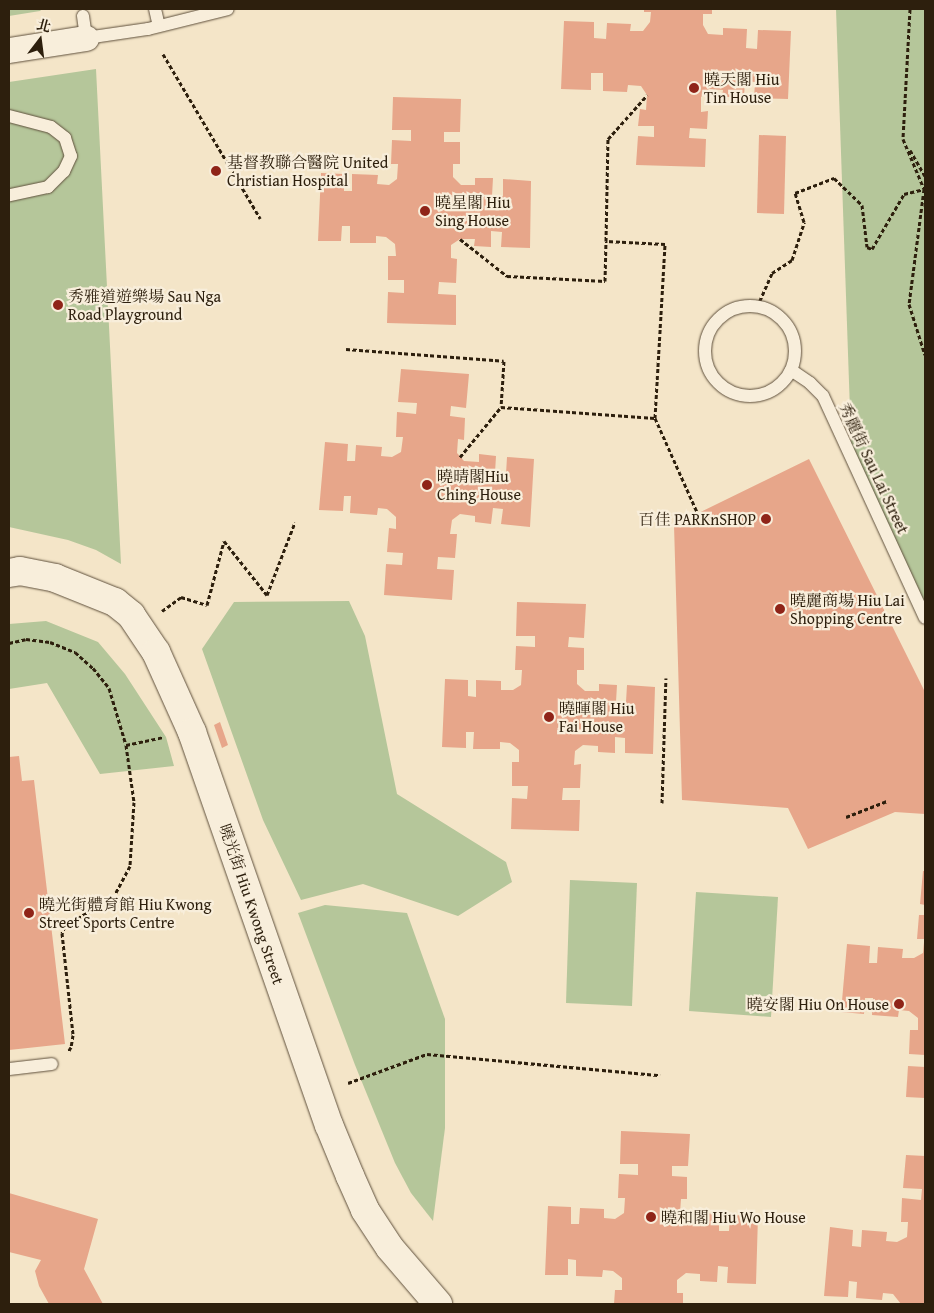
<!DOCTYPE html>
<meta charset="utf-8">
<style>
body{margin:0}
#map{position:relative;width:934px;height:1313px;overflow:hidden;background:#f4e5c8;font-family:"Gentium Book Plus","Noto Serif TC",serif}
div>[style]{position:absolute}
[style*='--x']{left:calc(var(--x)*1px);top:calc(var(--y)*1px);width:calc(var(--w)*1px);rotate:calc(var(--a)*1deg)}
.green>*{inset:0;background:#b5c69a}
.building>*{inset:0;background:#e7a68a}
.path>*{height:3px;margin-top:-1.5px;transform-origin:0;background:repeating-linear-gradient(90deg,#2d1f0d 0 4px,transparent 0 6.5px)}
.roads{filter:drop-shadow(0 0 1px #5f503c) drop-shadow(0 0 1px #5f503c)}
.service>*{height:12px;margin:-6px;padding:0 6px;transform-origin:6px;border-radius:6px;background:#f8eedb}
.service>.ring{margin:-6px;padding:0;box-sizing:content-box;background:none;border:12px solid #f8eedb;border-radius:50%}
.minor>*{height:25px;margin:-12.5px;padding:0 12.5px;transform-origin:12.5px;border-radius:12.5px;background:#f8eedb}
.secondary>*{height:28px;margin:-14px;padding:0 14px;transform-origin:14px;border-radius:14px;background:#f8eedb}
.dots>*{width:14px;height:14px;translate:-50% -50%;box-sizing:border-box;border:2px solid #f8eedb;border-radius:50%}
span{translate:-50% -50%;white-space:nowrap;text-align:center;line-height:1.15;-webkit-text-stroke:4.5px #f8eedb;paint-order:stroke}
.poi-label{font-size:16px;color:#2d1f0d}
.left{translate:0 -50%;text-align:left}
.right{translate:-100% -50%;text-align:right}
.street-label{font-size:16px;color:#2d1f0d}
.frame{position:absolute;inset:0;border:10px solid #2d1f0d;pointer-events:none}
.north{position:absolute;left:15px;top:15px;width:50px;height:50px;-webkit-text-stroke:4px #f8eedb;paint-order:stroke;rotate:15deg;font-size:14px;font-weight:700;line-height:20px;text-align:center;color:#2d1f0d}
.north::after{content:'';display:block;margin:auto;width:18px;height:22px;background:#2d1f0d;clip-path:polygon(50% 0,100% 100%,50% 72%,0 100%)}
</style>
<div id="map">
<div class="green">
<i style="clip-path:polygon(9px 9px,42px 9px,40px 11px,9px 16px)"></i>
<i style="clip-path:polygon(836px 9px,925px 9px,925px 614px,852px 468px)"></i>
<i style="clip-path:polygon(96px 69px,121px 564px,96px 550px,68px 540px,9px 527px,9px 82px)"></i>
<i style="clip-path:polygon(349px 601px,365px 636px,397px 794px,506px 862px,512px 882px,458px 916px,363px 884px,301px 900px,263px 820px,202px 649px,234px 602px)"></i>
<i style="clip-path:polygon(46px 621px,98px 642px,125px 674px,166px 737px,174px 766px,100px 774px,47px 683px,9px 689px,9px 624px)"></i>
<i style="clip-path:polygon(570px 880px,637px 883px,632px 1006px,566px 1003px)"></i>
<i style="clip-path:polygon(696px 892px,778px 897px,771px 1017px,689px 1011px)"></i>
<i style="clip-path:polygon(325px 905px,407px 913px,445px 1019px,445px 1128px,433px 1221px,411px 1193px,395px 1163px,355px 1065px,298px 913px)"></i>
</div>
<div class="building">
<i style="clip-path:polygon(644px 9px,712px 9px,712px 14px,703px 14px,703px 25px,708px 34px,723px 35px,723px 28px,747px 29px,746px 48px,757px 49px,758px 30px,791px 31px,788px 99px,754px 98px,755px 82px,745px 81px,744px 97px,722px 97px,723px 90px,709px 89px,701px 97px,701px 112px,708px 111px,707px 129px,690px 128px,689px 138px,706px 139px,705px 167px,636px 165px,638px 136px,654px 137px,654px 126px,638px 126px,640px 109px,646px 110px,647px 95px,641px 86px,628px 85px,627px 92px,603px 91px,603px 73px,591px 73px,591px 90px,561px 89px,564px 21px,594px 22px,594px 38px,606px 39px,607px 23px,631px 24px,630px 31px,643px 31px,650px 22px,651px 12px,644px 12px)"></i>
<i style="clip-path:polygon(393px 97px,461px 99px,460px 132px,444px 132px,444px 142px,460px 142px,460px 164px,453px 164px,453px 177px,461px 185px,475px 185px,475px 178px,493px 178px,492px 196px,503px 196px,503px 179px,531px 181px,530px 248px,501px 247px,502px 232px,491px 231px,491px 247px,474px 246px,475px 239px,460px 239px,451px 245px,451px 258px,457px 259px,456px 283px,439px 282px,438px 294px,456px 295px,456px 325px,387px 323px,388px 292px,404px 293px,404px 280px,388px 280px,388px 256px,396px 256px,395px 244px,386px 237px,376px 236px,376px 243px,350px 243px,350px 226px,342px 226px,341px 241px,318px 241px,321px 173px,344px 174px,344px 191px,352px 191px,352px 174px,378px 175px,377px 184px,389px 185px,397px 179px,398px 164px,391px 164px,392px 140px,411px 141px,411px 130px,392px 130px)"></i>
<i style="clip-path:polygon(759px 135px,786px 136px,784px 214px,757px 213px)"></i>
<i style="clip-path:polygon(401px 369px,469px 374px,466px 408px,451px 406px,450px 416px,465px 418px,464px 440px,458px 439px,457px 453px,464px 461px,479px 462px,479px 454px,496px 456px,495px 473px,506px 474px,507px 457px,534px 459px,530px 527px,501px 524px,503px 509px,493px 508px,491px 524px,475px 522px,475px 516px,460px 514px,452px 520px,450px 534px,457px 534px,455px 558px,438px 557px,437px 569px,454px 570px,452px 600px,384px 595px,386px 564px,402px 565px,403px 553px,387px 552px,389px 528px,396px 529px,396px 517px,387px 509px,378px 508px,377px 515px,350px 513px,351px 496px,344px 496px,343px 511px,319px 510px,325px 442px,348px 444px,347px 461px,355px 461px,356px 445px,382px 447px,381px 456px,392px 457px,401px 452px,403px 437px,396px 437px,397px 412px,416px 414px,417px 403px,398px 402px)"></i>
<i style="clip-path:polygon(809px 459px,925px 692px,925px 814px,895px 812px,808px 849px,788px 808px,682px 800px,674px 525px)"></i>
<i style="clip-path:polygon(517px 602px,586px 604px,584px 638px,569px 637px,568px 647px,584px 648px,584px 670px,577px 670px,577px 684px,585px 691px,599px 691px,599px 684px,617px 685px,616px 702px,626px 702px,627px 685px,655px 687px,653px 754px,625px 753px,625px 738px,615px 737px,615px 753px,598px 752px,598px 746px,583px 745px,575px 751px,574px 765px,581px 764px,580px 788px,563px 788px,562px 800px,580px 800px,579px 831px,511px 829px,512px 798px,527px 799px,528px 786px,512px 786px,512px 762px,519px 762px,519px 750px,510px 743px,500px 742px,500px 749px,473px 749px,474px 732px,466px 732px,466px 748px,442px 747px,445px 679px,468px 680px,468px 696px,476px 697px,476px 680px,501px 681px,501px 690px,513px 690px,521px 685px,522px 670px,515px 670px,516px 646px,535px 647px,535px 636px,516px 636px)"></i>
<i style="clip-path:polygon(220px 722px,228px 745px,222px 748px,214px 725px)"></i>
<i style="clip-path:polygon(19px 756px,22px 781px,34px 780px,65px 1044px,9px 1050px,9px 757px)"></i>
<i style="clip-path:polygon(923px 871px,925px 871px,925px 905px,920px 904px)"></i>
<i style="clip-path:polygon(919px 915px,925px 915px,925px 939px,917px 939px)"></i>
<i style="clip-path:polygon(924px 942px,925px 942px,925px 1055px,909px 1054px,910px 1030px,918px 1030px,918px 1018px,909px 1011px,899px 1010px,898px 1017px,872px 1015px,873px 998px,865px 998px,864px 1014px,841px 1012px,847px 944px,870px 946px,869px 963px,877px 963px,878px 947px,903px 949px,902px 958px,914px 958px,923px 953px)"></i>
<i style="clip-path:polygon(908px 1066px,925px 1067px,925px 1098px,906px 1097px)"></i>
<i style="clip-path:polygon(621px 1131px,690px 1134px,688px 1166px,672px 1166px,672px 1176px,687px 1177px,687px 1199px,681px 1199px,680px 1213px,688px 1220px,702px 1220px,702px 1213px,719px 1214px,719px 1231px,729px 1231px,730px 1215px,758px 1216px,756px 1284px,727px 1283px,728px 1267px,718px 1266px,717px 1282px,700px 1281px,700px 1274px,686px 1273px,677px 1280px,677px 1293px,683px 1293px,683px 1304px,614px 1304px,615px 1290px,622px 1290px,622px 1278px,613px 1271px,603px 1270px,602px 1277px,576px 1276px,576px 1260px,568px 1259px,568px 1275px,545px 1275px,548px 1206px,571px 1207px,571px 1224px,579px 1224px,580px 1208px,604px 1209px,604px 1218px,615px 1219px,624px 1213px,625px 1198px,618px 1198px,619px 1174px,638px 1175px,638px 1164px,620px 1164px)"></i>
<i style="clip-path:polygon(906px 1155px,925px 1156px,925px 1304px,901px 1304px,893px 1294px,883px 1293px,882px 1300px,856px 1298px,857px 1282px,849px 1281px,848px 1297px,824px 1296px,830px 1227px,853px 1230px,852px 1246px,861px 1247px,862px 1230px,887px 1232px,886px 1241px,897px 1242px,907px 1237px,908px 1222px,901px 1222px,902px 1198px,921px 1200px,922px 1189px,903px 1188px)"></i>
<i style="clip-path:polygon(9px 1193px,98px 1219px,84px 1269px,103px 1304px,49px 1304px,39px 1286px,35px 1271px,41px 1260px,9px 1252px)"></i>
</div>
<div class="path">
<i style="--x:910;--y:9;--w:130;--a:93.1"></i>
<i style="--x:903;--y:139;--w:54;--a:67.2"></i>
<i style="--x:924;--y:189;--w:116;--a:97.4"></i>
<i style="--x:909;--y:304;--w:53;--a:72.6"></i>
<i style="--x:163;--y:54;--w:191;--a:59.4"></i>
<i style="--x:910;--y:150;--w:30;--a:60"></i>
<i style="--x:460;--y:239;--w:60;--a:38.2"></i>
<i style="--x:507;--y:276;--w:98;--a:2.9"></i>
<i style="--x:605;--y:281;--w:40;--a:-88.6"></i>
<i style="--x:757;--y:307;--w:37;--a:-66"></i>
<i style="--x:772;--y:273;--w:24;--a:-33"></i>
<i style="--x:792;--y:260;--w:40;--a:-72"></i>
<i style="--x:804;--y:222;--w:30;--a:-107"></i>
<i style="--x:795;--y:193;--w:42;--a:-21"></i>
<i style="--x:834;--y:178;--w:39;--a:44"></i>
<i style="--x:862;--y:205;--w:42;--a:83.2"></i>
<i style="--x:867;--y:247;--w:5;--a:22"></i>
<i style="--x:872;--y:249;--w:64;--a:-59.8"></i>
<i style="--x:904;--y:194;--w:21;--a:-14"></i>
<i style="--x:346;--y:349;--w:158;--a:4.3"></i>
<i style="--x:504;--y:361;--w:46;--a:93.7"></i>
<i style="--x:501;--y:407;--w:154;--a:4.1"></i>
<i style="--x:655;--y:418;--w:174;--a:-86.7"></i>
<i style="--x:665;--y:244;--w:59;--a:-177.1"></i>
<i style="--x:606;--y:241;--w:102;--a:-88.9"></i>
<i style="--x:608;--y:139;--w:59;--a:-48.4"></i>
<i style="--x:655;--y:418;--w:105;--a:65.9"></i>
<i style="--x:460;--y:457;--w:65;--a:-50.6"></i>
<i style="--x:162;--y:611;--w:24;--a:-36"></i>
<i style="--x:181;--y:597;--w:27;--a:17"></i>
<i style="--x:207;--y:605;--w:66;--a:-75.1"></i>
<i style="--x:224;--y:541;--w:69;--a:51.5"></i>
<i style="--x:267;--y:595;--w:78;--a:-69"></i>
<i style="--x:9;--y:643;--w:17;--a:-13"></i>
<i style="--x:26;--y:639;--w:24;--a:7"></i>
<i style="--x:50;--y:642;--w:27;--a:22"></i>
<i style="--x:75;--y:652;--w:24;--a:42"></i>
<i style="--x:93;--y:668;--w:26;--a:51"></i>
<i style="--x:109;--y:688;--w:59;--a:73.4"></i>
<i style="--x:126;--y:745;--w:58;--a:82"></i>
<i style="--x:134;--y:802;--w:64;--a:93.6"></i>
<i style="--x:130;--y:866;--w:34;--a:118"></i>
<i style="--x:114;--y:896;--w:57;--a:148.5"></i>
<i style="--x:65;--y:926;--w:8;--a:113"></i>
<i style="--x:62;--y:933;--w:103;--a:83.8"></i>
<i style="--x:73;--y:1035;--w:12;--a:99"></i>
<i style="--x:71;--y:1047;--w:6;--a:121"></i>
<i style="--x:126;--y:745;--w:38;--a:-12"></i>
<i style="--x:662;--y:803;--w:125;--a:-88.2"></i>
<i style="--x:846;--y:817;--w:44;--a:-21.3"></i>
<i style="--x:348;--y:1083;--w:84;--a:-20.2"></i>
<i style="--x:427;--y:1054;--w:234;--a:5.2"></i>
</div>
<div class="roads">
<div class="service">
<i style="--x:155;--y:9;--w:17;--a:77"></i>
<i style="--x:83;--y:16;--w:22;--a:82"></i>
<i style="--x:86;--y:38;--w:63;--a:-8.3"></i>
<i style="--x:148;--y:29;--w:82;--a:-14"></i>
<i style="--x:9;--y:116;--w:43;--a:14.7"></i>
<i style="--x:51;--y:127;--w:18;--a:38"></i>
<i style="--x:65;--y:138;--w:19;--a:72"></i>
<i style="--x:71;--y:156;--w:17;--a:115"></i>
<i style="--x:64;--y:171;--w:23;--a:135"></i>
<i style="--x:48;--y:187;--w:40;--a:168"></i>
<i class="ring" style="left:705px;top:306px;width:78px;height:78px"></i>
<i style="--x:791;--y:370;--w:23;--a:34"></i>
<i style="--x:810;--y:383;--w:18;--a:45"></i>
<i style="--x:823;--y:396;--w:244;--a:65.3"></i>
<i style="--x:9;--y:1069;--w:43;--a:-6.6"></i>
</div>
<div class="minor">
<i style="--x:9;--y:50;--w:78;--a:-8.9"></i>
</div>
<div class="secondary">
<i style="--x:9;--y:573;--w:11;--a:-10"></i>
<i style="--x:20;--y:571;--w:36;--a:11"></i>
<i style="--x:55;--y:578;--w:65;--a:21.8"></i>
<i style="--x:115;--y:602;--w:21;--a:39"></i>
<i style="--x:131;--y:615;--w:45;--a:56"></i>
<i style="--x:156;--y:652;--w:88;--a:65.8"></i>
<i style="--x:192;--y:732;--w:416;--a:70.8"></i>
<i style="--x:329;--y:1125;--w:55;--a:67.6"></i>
<i style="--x:350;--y:1176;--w:37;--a:66"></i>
<i style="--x:365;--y:1210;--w:45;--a:56.7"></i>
<i style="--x:390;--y:1248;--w:74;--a:49.4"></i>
</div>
</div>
<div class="dots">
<i style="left:694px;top:88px;background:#8f2418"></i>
<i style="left:216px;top:171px;background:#8f2418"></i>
<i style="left:425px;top:211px;background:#8f2418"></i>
<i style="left:58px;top:305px;background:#8f2418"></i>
<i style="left:427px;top:485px;background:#8f2418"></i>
<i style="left:766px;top:519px;background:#8f2418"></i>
<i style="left:780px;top:609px;background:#8f2418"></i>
<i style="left:549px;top:717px;background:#8f2418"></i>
<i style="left:29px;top:913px;background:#8f2418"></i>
<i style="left:899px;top:1004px;background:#8f2418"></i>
<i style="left:651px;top:1217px;background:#8f2418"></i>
</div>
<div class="poi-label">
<span class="left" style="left:704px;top:88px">曉天閣 Hiu<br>Tin House</span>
<span class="left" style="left:227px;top:171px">基督教聯合醫院 United<br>Christian Hospital</span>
<span class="left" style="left:435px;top:211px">曉星閣 Hiu<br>Sing House</span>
<span class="left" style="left:68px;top:305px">秀雅道遊樂場 Sau Nga<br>Road Playground</span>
<span class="left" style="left:437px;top:485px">曉晴閣Hiu<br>Ching House</span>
<span class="right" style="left:756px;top:519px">百佳 PARKnSHOP</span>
<span class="left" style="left:790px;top:609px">曉麗商場 Hiu Lai<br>Shopping Centre</span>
<span class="left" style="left:559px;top:717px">曉暉閣 Hiu<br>Fai House</span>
<span class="left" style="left:39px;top:913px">曉光街體育館 Hiu Kwong<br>Street Sports Centre</span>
<span class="right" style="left:889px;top:1004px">曉安閣 Hiu On House</span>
<span class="left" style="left:661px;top:1217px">曉和閣 Hiu Wo House</span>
</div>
<div class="street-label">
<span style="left:874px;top:468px;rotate:65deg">秀麗街 Sau Lai Street</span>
<span style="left:252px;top:904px;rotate:71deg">曉光街 Hiu Kwong Street</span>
</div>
<div class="frame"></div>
<div class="north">北</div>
</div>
